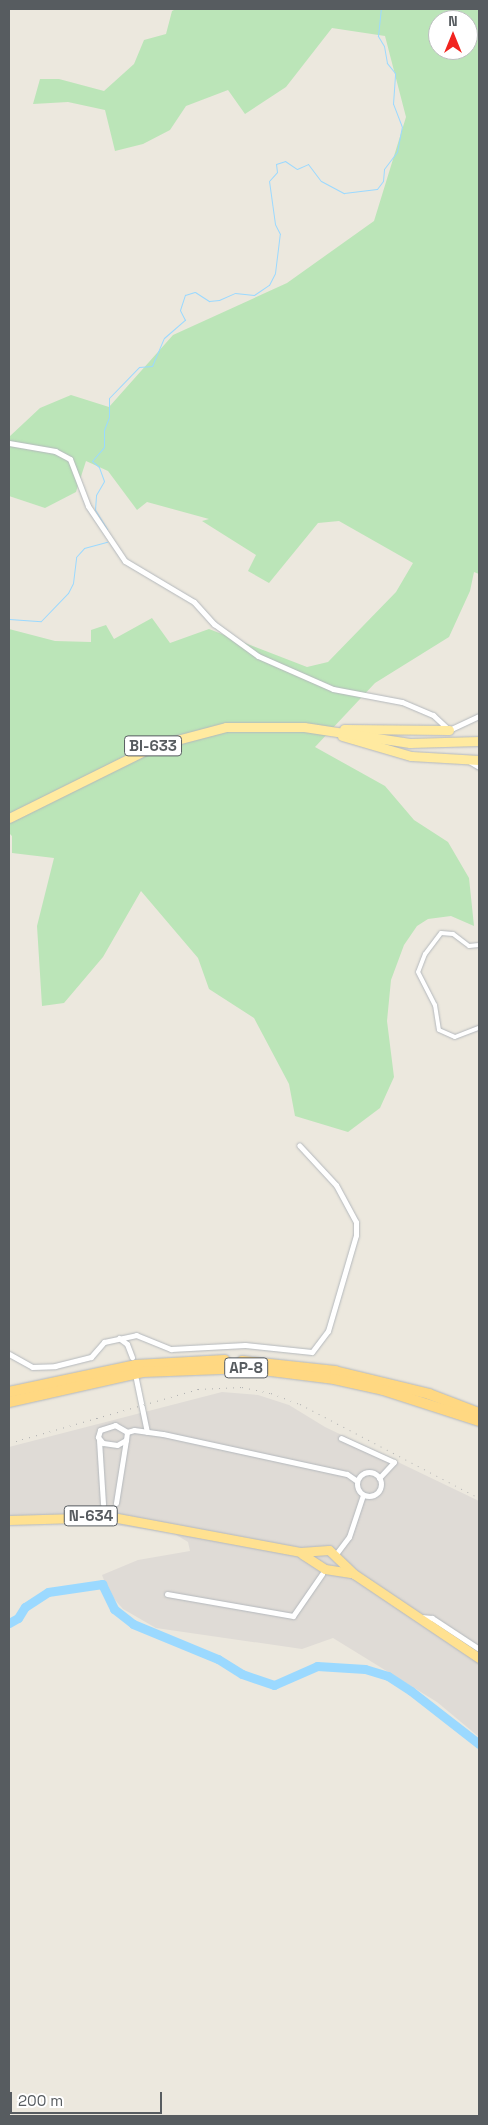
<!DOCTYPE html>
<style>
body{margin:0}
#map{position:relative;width:488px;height:2125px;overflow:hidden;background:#ece8de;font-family:"Space Grotesk",sans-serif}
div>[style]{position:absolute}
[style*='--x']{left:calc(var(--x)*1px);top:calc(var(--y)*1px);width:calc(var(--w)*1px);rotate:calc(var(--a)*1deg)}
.industrial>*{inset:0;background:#dfdbd6}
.green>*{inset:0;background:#bbe5b8}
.stream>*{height:1px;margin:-0.5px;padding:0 0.5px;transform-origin:0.5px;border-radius:0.5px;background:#9bd9ff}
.river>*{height:9px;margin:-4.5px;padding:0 4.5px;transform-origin:4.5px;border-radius:4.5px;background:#9bd9ff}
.roads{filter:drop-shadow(0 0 1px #b4b8bc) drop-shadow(0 0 1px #b4b8bc)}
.pedestrian>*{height:4px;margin:-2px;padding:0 2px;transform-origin:2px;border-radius:2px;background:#fff}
.minor>*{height:5px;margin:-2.5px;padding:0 2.5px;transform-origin:2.5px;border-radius:2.5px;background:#fff}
.minor>.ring{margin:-2.5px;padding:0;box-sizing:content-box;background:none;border:5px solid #fff;border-radius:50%}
.primary>*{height:9px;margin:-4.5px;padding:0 4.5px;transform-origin:4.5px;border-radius:4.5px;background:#ffeaa0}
.trunk>*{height:9px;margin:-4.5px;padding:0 4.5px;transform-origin:4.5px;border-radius:4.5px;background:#ffe191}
.motorway>*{height:10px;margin:-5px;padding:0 5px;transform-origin:5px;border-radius:5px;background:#ffd882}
.rail>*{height:1px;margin-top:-0.5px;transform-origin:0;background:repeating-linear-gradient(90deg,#b0b1b1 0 1px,transparent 0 7px)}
span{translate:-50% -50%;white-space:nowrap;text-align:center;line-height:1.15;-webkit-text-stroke:4.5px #fff;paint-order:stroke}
.shield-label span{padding:1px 4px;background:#fff;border:1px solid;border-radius:4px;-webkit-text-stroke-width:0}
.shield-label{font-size:15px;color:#575c60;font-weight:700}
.frame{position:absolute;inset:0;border:10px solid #575c60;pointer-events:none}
.north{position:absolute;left:428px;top:10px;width:50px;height:50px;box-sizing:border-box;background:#fff;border:1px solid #bcbebf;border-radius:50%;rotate:0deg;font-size:14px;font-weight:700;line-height:20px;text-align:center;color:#575c60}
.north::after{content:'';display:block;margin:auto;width:18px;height:22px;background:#f1241f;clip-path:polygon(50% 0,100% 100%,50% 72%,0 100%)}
.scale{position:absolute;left:10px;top:2092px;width:152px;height:22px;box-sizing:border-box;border:2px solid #575c60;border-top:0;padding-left:6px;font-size:15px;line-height:18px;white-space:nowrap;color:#575c60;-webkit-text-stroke:4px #fff;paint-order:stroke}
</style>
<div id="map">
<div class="industrial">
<i style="clip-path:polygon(222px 1392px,258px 1395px,289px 1405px,325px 1427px,479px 1501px,479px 1737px,437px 1702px,333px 1638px,302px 1649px,156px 1628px,123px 1609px,109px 1593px,102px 1575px,138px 1560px,190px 1551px,188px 1542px,173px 1533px,100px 1523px,9px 1524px,9px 1447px)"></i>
</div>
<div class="green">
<i style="clip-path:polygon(evenodd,176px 9px,479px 9px,479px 574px,474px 572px,470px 591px,449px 637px,375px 683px,315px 747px,385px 786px,414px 820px,448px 842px,469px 878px,474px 926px,451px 916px,428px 919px,417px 926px,404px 945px,391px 980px,387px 1021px,394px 1077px,380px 1108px,348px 1132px,295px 1116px,289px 1084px,254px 1018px,209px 989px,198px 958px,141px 891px,103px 957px,64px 1003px,42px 1006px,37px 926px,54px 858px,12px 853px,12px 836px,9px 833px,9px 629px,55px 641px,91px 642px,91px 630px,106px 625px,114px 639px,152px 618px,170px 643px,209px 629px,307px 667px,328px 662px,396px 592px,413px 563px,339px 521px,318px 523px,269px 583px,248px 571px,256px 555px,202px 521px,209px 519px,147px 502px,137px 510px,108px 471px,86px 461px,76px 492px,45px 508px,9px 496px,9px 437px,40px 408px,71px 395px,109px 407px,173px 335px,287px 283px,374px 221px,406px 117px,385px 36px,332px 28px,286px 87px,245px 114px,228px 90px,186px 106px,170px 130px,143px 144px,115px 151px,105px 110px,68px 102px,33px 104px,40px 79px,59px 79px,104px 91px,134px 64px,144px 40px,166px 34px,172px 11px,176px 9px,438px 20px,468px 20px,468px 50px,438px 50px,438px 20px)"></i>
</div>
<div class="stream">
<i style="--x:107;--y:529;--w:22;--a:-122"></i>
<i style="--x:95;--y:510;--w:15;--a:-86"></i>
<i style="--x:96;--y:495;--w:16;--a:-60"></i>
<i style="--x:104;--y:481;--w:15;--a:-110"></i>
<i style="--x:99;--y:467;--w:9;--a:-139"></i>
<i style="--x:92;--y:461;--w:18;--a:-49"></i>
<i style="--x:104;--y:447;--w:17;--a:-90"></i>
<i style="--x:104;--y:430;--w:14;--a:-69"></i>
<i style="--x:109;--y:417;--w:19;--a:-90"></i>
<i style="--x:109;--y:398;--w:43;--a:-45.9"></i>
<i style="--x:139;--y:367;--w:13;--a:-4"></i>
<i style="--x:152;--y:366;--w:30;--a:-67"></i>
<i style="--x:164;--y:338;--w:28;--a:-41"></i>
<i style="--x:185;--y:320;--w:11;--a:-117"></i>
<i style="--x:180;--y:310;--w:16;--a:-72"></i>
<i style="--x:185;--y:295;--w:10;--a:-17"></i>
<i style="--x:195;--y:292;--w:17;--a:33"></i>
<i style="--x:209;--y:301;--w:10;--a:-6"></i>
<i style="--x:219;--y:300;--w:17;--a:-24"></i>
<i style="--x:235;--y:293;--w:19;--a:6"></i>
<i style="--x:254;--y:295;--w:18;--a:-34"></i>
<i style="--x:269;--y:285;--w:13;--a:-63"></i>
<i style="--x:275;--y:273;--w:39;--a:-83"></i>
<i style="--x:280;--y:234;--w:11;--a:-117"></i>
<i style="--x:275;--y:224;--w:43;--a:-97.9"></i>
<i style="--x:269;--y:181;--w:12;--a:-48"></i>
<i style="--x:277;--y:172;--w:8;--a:-97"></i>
<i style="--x:276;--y:164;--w:9;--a:-18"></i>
<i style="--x:285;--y:161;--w:14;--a:34"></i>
<i style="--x:297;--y:169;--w:12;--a:-24"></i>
<i style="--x:308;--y:164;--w:21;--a:53"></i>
<i style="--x:321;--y:181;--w:26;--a:28"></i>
<i style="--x:344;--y:193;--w:33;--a:-7"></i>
<i style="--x:377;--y:189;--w:10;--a:-53"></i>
<i style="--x:383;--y:181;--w:12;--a:-85"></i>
<i style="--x:384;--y:169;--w:21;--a:-53"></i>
<i style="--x:397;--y:152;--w:25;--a:-79"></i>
<i style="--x:402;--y:127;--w:25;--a:-111"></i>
<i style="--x:393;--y:104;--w:31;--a:-86"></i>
<i style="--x:395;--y:73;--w:13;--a:-129"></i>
<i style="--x:387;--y:63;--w:17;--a:-100"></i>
<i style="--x:384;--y:46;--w:12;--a:-121"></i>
<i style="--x:378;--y:36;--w:27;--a:-84"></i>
<i style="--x:9;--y:619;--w:32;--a:4"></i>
<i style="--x:41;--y:621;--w:39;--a:-46"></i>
<i style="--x:68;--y:593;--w:11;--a:-63"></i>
<i style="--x:73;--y:583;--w:26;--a:-83"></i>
<i style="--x:76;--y:557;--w:12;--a:-48"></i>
<i style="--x:84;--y:548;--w:24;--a:-15"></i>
</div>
<div class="river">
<i style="--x:9;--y:1623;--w:10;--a:-29"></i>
<i style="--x:18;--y:1618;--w:13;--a:-58"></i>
<i style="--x:25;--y:1607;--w:27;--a:-33"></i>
<i style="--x:48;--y:1592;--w:55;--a:-8.4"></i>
<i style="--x:102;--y:1584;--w:28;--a:64"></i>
<i style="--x:114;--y:1609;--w:24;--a:38"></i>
<i style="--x:133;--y:1624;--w:92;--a:22.4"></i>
<i style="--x:218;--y:1659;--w:28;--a:32"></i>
<i style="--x:242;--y:1674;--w:34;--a:19"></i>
<i style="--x:274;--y:1685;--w:47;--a:-23.8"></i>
<i style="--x:317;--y:1666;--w:48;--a:3.6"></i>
<i style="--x:365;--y:1669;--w:24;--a:17"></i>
<i style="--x:388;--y:1676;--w:27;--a:33"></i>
<i style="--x:411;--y:1691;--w:86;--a:37.9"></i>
</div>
<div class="roads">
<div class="pedestrian">
<i style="--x:479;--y:945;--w:10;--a:174"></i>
<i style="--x:469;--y:946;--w:20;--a:-143"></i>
<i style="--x:453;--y:934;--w:12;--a:-175"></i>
<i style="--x:441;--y:933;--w:26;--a:127"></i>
<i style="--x:425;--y:954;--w:19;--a:111"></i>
<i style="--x:418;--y:972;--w:37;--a:63"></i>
<i style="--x:435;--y:1005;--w:25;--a:81"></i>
<i style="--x:439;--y:1030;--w:17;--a:24"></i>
<i style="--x:455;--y:1037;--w:26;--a:-21"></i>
</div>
<div class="minor">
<i style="--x:9;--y:443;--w:47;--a:9.9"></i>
<i style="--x:55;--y:451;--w:17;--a:28"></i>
<i style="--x:70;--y:459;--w:50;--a:69"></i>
<i style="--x:88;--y:506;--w:66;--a:56.1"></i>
<i style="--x:125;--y:561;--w:80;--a:30.7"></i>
<i style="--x:194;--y:602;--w:30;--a:48"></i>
<i style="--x:214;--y:624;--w:54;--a:36"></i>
<i style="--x:258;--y:656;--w:82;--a:23.7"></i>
<i style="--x:333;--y:689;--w:70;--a:10.7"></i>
<i style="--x:402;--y:702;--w:34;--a:23"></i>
<i style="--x:433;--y:715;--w:22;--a:43"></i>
<i style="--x:449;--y:730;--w:33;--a:-25"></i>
<i style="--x:469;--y:761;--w:12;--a:31"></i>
<i style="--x:119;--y:1338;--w:10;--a:37"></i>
<i style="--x:127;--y:1344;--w:14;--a:69"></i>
<i style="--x:9;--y:1354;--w:26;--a:29"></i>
<i style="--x:32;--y:1367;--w:23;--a:-2"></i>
<i style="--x:55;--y:1366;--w:37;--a:-14"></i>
<i style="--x:91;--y:1357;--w:20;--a:-49"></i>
<i style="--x:104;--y:1342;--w:33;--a:-12"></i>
<i style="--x:136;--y:1335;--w:38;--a:22"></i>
<i style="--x:171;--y:1349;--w:74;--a:-3.1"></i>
<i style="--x:245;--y:1345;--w:67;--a:6"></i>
<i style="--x:312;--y:1352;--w:26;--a:-53"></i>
<i style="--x:328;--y:1331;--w:100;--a:-73.7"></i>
<i style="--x:356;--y:1235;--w:13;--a:-90"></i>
<i style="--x:356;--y:1222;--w:42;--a:-118.4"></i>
<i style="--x:336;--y:1185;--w:54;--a:-132.8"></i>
<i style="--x:136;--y:1379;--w:54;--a:78.3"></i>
<i style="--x:115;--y:1425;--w:14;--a:30"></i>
<i style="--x:127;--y:1432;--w:8;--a:97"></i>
<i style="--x:126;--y:1440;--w:10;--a:151"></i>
<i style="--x:117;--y:1445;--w:14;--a:-172"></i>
<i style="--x:103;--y:1443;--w:8;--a:-130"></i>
<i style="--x:98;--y:1437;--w:7;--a:-74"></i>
<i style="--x:100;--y:1430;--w:16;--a:-18"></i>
<i style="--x:127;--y:1432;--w:7;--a:-16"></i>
<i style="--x:134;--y:1430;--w:29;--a:8"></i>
<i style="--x:163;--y:1434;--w:188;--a:12.3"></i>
<i style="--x:347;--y:1474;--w:12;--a:35"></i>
<i style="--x:341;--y:1438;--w:58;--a:24.4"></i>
<i style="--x:394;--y:1462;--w:22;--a:133"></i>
<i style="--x:99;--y:1440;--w:64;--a:86.4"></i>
<i class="ring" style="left:357px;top:1472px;width:19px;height:19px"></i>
<i style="--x:116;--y:1503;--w:64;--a:-81"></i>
<i style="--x:336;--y:1554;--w:21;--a:-53"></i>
<i style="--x:349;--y:1537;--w:44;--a:-71.6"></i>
<i style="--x:167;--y:1594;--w:128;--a:9.9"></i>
<i style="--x:293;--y:1616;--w:51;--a:-55.4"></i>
<i style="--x:421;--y:1617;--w:11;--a:5"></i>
<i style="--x:432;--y:1618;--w:56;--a:33.4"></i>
</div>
<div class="primary">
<i style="--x:344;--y:729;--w:105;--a:0.5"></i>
<i style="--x:342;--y:736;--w:72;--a:16.2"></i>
<i style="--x:411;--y:756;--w:68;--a:3.4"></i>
<i style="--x:9;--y:818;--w:162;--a:-26.4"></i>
<i style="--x:154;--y:746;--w:74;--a:-14.8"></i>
<i style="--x:226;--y:727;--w:78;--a:0"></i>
<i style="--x:304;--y:727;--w:107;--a:8.6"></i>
<i style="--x:410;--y:743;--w:69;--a:-1.7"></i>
</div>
<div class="trunk">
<i style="--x:9;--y:1520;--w:103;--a:-1.7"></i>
<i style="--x:112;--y:1517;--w:191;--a:10.5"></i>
<i style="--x:300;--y:1552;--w:29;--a:-4"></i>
<i style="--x:329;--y:1550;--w:35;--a:44"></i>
<i style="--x:354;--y:1574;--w:151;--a:33.9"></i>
<i style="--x:302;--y:1554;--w:27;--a:33"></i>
<i style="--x:325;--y:1569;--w:26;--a:9"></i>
</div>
<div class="motorway">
<i style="--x:242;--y:1361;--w:94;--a:6.1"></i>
<i style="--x:335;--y:1371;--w:97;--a:13.7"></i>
<i style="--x:429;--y:1394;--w:53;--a:20.8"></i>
<i style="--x:9;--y:1392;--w:130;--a:-12"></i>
<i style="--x:136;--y:1365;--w:89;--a:-3.2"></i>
<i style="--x:9;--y:1402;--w:137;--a:-12.6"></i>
<i style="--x:143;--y:1372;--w:104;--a:-2.2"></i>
<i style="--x:247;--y:1368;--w:88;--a:7.2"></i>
<i style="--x:334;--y:1379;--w:50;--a:12.7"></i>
<i style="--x:383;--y:1390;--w:101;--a:17.9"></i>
</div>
</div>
<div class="rail">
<i style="--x:9;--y:1443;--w:197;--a:-15.9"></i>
<i style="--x:198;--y:1389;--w:44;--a:-2.6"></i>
<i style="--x:242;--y:1387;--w:30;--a:12"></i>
<i style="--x:271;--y:1393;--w:31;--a:21"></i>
<i style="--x:300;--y:1404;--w:202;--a:27.7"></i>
</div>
<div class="shield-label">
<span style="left:153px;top:746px">BI-633</span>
<span style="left:246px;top:1368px">AP-8</span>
<span style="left:91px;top:1516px">N-634</span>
</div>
<div class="frame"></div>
<div class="north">N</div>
<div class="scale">200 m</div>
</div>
